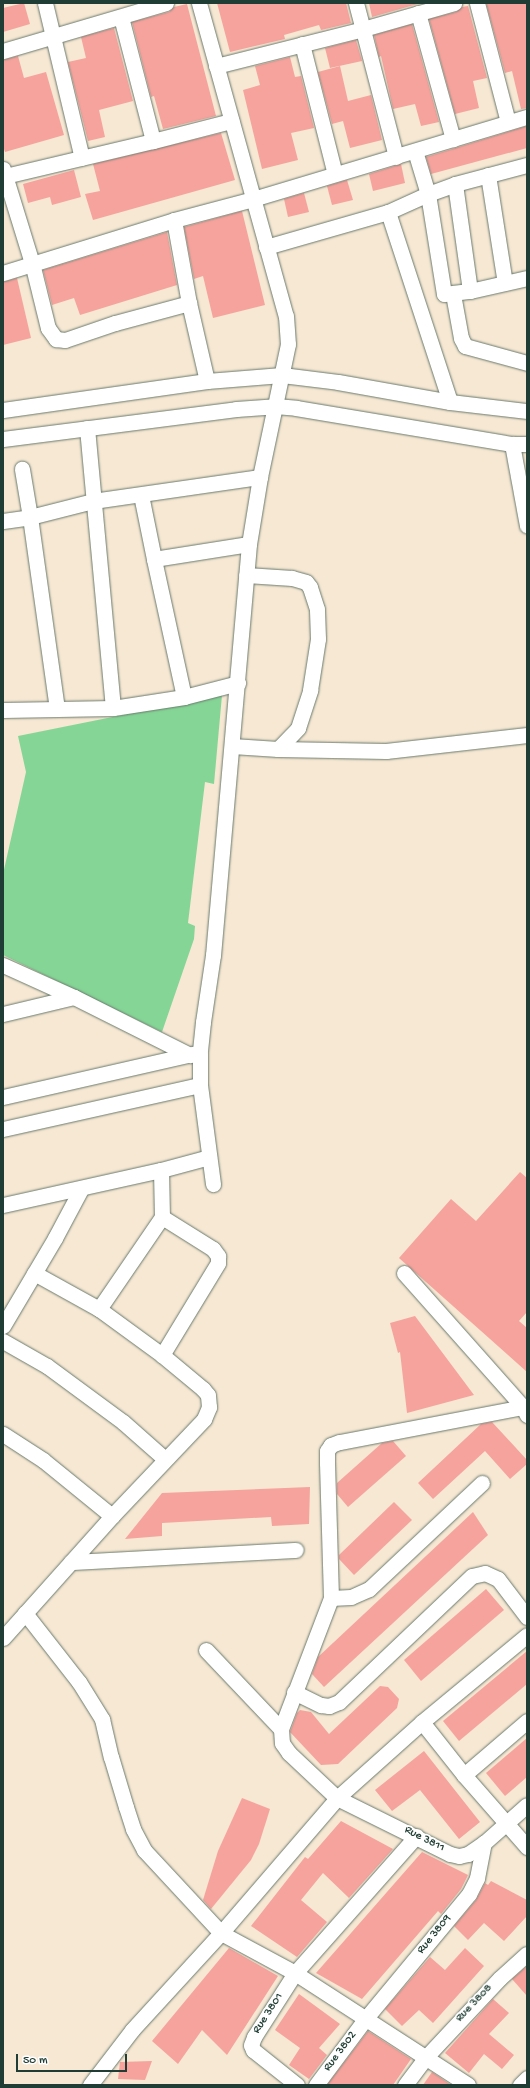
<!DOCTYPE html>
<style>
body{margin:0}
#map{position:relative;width:530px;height:2088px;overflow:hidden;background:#f6e8d3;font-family:"Gochi Hand",sans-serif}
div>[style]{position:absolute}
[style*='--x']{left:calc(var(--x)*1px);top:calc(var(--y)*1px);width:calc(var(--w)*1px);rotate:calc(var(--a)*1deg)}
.green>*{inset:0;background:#85d696}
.building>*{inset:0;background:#f6a39d}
.roads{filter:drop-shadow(0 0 1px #6a796c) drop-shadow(0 0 1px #6a796c)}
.minor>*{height:15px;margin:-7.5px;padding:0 7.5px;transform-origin:7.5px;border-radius:7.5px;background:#fff}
span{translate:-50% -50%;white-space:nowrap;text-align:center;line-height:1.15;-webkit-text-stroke:3.5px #fff;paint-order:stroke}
.street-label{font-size:12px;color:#1f3d34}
.frame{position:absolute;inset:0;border:4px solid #1f3d34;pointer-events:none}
.scale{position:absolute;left:16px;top:2054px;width:111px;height:18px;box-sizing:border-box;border:2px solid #1f3d34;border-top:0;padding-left:5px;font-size:12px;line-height:14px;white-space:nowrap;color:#1f3d34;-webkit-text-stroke:3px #fff;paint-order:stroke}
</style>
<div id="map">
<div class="green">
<i style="clip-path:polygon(222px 695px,214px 784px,205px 782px,188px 923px,195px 926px,194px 939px,162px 1032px,3px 955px,3px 874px,26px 772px,18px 736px)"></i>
</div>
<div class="building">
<i style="clip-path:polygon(24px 3px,30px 24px,3px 32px,3px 8px)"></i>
<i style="clip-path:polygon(217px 3px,346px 3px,351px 23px,321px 30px,319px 25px,284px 35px,285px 39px,230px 52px)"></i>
<i style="clip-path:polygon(369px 3px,421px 3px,372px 17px)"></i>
<i style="clip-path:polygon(486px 3px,527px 3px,527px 108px,521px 109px,512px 71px,505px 73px)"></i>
<i style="clip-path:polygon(187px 4px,216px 116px,163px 129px,154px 96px,151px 97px,132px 22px,169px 12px,174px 7px)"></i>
<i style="clip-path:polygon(468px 6px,487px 78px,473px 81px,479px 108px,455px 114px,429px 19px,456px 12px,462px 7px)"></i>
<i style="clip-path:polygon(412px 24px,439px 122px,421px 126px,415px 104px,393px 109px,381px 56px,379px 57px,374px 35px)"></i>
<i style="clip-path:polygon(114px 28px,133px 101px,99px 110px,105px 137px,88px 141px,68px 62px,86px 58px,81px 37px)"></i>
<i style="clip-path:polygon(356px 40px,362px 61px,330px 68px,325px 48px)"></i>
<i style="clip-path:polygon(18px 56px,24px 78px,46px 72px,64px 135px,5px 152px,3px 146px,3px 60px)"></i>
<i style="clip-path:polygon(290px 57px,295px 77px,301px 76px,314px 128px,291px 133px,298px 160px,262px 169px,243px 90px,260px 85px,255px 66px)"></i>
<i style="clip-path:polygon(340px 66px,348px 101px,371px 95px,382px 140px,350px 148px,343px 121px,332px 124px,318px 72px)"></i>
<i style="clip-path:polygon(527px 126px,527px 148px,431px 174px,426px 157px)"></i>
<i style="clip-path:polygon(221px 133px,235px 180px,93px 220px,85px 194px,100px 191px,93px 164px)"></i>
<i style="clip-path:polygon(401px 164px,405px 183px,373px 191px,369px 174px)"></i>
<i style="clip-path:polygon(74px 170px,81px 197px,52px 205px,50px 197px,28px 203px,23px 184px)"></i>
<i style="clip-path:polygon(347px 180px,353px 200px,332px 205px,327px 186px)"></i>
<i style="clip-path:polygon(304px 193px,309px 212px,288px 217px,284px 199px)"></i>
<i style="clip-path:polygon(242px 211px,265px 305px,213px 318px,203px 276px,194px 279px,184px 227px)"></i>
<i style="clip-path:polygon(167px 232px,177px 285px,80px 315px,74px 298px,52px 305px,43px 270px)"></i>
<i style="clip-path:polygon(17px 278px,31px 338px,3px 345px,3px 282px)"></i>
<i style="clip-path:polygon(520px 1172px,527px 1178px,527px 1312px,519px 1321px,527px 1328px,527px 1372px,399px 1258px,451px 1199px,476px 1221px)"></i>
<i style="clip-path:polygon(415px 1316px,474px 1395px,407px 1413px,400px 1352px,398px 1353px,390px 1323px)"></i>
<i style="clip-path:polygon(492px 1422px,527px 1460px,527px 1464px,510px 1479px,485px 1451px,433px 1499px,418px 1483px,481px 1424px)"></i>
<i style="clip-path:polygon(393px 1441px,406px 1456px,348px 1507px,337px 1494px,337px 1483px,382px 1443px)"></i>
<i style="clip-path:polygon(310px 1487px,309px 1524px,272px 1526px,271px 1517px,162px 1523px,162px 1536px,125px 1539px,162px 1493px)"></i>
<i style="clip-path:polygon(394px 1502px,412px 1520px,354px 1575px,339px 1559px,339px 1555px)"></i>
<i style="clip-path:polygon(473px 1512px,488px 1535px,324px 1687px,312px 1674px,318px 1657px)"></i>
<i style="clip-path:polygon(486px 1589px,504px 1610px,421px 1681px,404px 1660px)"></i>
<i style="clip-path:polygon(527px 1651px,527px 1684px,459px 1741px,443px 1721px)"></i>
<i style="clip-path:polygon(380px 1686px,388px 1687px,399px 1699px,397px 1708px,338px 1764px,321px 1765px,290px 1732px,297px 1713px,300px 1710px,311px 1712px,329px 1734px)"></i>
<i style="clip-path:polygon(527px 1738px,527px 1777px,505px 1796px,486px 1773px)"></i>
<i style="clip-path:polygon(424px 1751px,480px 1822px,459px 1839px,420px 1790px,392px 1811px,375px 1790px)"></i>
<i style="clip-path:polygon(242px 1798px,270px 1809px,259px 1844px,251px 1860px,211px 1909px,203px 1900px,218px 1851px)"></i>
<i style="clip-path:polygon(341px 1821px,393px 1849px,349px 1898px,323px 1873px,301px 1900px,327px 1922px,297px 1957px,251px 1926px,305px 1857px,308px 1859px)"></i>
<i style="clip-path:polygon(422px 1852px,468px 1875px,461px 1889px,441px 1914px,438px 1911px,362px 1999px,316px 1973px)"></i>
<i style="clip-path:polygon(491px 1881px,527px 1900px,527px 1916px,504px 1941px,484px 1923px,468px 1940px,454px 1926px,476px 1900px,485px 1883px,488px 1885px)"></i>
<i style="clip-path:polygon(229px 1948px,278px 1976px,227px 2055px,202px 2030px,178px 2064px,152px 2041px)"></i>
<i style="clip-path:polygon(465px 1948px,484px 1966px,433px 2023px,419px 2010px,402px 2026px,385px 2009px,430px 1957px,445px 1970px)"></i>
<i style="clip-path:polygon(527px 1966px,527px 1996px,512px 1979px)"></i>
<i style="clip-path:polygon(299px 1994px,340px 2024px,319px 2048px,327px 2055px,309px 2079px,289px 2065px,300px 2048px,275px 2030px)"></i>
<i style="clip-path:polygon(493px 1999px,509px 2013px,489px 2034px,514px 2055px,502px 2069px,484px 2054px,469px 2073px,445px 2053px)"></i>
<i style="clip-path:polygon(368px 2031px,411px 2059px,393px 2085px,327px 2085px)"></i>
<i style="clip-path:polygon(152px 2061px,145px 2080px,118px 2079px,120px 2062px)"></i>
<i style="clip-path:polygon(432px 2072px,451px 2085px,423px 2085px)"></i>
</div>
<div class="roads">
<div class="minor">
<i style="--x:45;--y:3;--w:159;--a:76.6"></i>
<i style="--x:199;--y:3;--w:325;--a:74.5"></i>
<i style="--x:286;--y:316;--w:28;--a:86"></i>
<i style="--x:288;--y:344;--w:136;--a:101.9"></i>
<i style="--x:260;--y:477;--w:68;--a:99.3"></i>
<i style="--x:249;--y:544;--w:413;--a:95"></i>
<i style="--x:213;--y:955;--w:68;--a:98.5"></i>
<i style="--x:203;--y:1022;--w:31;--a:96"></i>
<i style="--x:200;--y:1053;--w:32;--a:90"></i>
<i style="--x:200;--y:1085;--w:100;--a:82.5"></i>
<i style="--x:356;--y:3;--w:159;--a:75.4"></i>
<i style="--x:477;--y:3;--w:123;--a:75.4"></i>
<i style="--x:418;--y:13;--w:131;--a:74.5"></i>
<i style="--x:121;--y:17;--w:128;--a:75.5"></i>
<i style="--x:302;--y:44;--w:134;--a:75.8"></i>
<i style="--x:3;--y:51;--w:170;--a:-16.4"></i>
<i style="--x:216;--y:66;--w:152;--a:-14.1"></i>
<i style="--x:363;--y:29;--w:95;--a:-15.9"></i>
<i style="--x:415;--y:151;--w:45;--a:73.2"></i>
<i style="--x:428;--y:194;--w:101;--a:80.9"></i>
<i style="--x:444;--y:294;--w:26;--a:-7"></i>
<i style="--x:470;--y:291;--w:58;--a:-12.8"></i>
<i style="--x:3;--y:169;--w:98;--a:72.9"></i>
<i style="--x:32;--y:263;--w:67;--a:76.2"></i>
<i style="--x:48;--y:328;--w:14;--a:54"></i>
<i style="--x:56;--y:339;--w:9;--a:6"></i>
<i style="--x:65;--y:340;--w:53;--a:-18.8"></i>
<i style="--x:115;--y:323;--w:77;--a:-15.1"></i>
<i style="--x:488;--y:175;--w:109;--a:81.1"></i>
<i style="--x:5;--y:176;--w:152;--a:-13.3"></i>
<i style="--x:153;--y:141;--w:81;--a:-14.4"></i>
<i style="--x:455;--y:184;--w:108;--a:82"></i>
<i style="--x:388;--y:212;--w:44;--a:-24.2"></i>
<i style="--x:428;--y:194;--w:29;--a:-20"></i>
<i style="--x:455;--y:184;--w:74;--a:-14.8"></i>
<i style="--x:174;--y:220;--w:84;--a:79.8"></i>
<i style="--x:189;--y:303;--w:80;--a:77"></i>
<i style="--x:266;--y:247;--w:127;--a:-16"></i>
<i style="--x:388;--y:212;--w:200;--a:71.9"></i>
<i style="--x:3;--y:273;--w:179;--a:-17.2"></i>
<i style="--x:174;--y:220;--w:82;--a:-14.9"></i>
<i style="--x:253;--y:199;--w:286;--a:-16.7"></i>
<i style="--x:453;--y:294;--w:45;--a:79.7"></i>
<i style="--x:461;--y:338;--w:9;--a:63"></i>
<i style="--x:465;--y:346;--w:64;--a:15.3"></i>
<i style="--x:3;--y:410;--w:206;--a:-8.1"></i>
<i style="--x:207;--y:381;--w:75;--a:-4.6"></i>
<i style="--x:282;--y:375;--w:56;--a:7.1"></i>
<i style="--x:338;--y:382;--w:114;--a:10.1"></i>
<i style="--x:450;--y:402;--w:78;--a:6.7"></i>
<i style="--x:87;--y:428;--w:281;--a:84.7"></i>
<i style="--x:3;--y:439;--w:235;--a:-7.3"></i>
<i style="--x:236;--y:409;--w:39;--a:-4"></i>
<i style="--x:275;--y:406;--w:21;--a:5"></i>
<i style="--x:296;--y:408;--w:219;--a:9.5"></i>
<i style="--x:512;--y:444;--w:15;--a:0"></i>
<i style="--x:512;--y:444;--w:83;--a:79.6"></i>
<i style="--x:141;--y:495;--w:65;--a:78.5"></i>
<i style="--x:3;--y:521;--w:27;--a:-8"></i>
<i style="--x:30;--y:517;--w:49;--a:-99.5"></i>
<i style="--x:184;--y:697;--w:141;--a:-102.3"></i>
<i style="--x:154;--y:559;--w:96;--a:-9"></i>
<i style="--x:57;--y:709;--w:194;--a:-98"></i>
<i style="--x:30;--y:517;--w:65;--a:-14.3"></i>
<i style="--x:93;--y:501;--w:169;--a:-8.2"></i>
<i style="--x:3;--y:710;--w:110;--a:-1"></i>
<i style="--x:113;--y:708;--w:72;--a:-8.8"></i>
<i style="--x:184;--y:697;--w:56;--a:-14.5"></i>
<i style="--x:232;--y:746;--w:46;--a:3.7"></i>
<i style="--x:278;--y:749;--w:29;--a:-46"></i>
<i style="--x:298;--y:728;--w:40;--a:-72"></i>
<i style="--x:310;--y:690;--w:52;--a:-81.1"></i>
<i style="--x:318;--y:639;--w:30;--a:-92"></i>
<i style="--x:317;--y:609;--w:23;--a:-108"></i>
<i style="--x:310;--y:587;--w:6;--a:-129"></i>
<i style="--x:306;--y:582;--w:15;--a:-164"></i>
<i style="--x:292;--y:578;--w:46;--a:-176.3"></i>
<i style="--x:278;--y:749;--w:108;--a:1.1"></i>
<i style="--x:386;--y:751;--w:142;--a:-6.5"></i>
<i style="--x:3;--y:965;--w:78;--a:24.3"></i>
<i style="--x:74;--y:997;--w:130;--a:26.6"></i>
<i style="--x:3;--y:1014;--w:73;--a:-13.5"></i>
<i style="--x:3;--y:1097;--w:195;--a:-12.8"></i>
<i style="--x:3;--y:1129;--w:202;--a:-12.6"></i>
<i style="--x:161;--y:1170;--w:47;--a:88.8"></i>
<i style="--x:3;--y:1205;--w:162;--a:-12.5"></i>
<i style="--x:161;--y:1170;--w:50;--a:-15.2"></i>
<i style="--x:404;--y:1273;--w:179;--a:48.4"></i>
<i style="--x:523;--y:1407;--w:4;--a:0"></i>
<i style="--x:99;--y:1309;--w:112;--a:-55.6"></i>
<i style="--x:162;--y:1217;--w:60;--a:32.1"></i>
<i style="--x:213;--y:1249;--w:9;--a:54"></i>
<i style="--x:218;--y:1256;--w:7;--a:90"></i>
<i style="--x:218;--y:1263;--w:108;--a:121.3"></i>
<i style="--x:3;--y:1326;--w:102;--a:-59.4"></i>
<i style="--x:55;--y:1238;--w:55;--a:-62"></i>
<i style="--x:3;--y:1341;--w:51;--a:29.6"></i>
<i style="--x:47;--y:1366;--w:94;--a:36.4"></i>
<i style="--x:123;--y:1422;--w:56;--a:41.4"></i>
<i style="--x:527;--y:1415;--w:9;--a:-117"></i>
<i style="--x:523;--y:1407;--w:187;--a:169.2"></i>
<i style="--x:339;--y:1442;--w:9;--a:159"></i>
<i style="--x:331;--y:1445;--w:7;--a:124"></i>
<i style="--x:327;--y:1451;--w:12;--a:90"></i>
<i style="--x:327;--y:1463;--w:135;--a:88.3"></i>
<i style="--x:331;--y:1598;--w:140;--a:110.9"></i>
<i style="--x:281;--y:1729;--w:14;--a:86"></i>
<i style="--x:282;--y:1743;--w:12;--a:55"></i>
<i style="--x:289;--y:1753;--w:66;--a:43.2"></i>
<i style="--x:337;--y:1798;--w:126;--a:26.4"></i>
<i style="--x:450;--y:1854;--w:9;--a:13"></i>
<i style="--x:459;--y:1856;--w:9;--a:-13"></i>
<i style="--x:468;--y:1854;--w:19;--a:-35"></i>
<i style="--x:484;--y:1843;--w:57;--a:-41.5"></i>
<i style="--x:3;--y:1434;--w:48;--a:33"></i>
<i style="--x:43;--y:1460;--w:89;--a:39.1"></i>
<i style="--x:71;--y:1562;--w:225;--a:-3.1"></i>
<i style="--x:331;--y:1598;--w:20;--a:-3"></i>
<i style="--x:351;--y:1597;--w:20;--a:-24"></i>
<i style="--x:369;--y:1589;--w:155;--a:-43.2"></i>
<i style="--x:25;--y:1613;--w:88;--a:52"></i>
<i style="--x:79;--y:1682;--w:44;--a:58.1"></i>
<i style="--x:102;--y:1719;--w:39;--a:77"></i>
<i style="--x:111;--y:1757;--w:52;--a:73.3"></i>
<i style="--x:126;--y:1807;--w:23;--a:72"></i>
<i style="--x:133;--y:1829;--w:24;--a:62"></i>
<i style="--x:144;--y:1850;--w:113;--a:47.1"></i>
<i style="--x:221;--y:1933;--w:84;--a:28.4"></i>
<i style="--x:295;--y:1973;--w:206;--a:32.9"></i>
<i style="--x:3;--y:1638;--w:164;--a:-48.2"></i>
<i style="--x:112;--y:1516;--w:134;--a:-46.5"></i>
<i style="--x:204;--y:1419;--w:13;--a:-67"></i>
<i style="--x:209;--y:1407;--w:12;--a:-95"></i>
<i style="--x:208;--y:1395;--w:8;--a:-130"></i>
<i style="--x:203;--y:1389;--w:53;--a:-140.3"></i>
<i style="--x:162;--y:1355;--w:78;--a:-143.9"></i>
<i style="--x:99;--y:1309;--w:74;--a:-151"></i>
<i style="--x:206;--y:1650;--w:109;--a:46.5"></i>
<i style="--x:294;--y:1692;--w:30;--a:26"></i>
<i style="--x:321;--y:1705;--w:8;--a:7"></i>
<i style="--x:329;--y:1706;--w:11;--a:-22"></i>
<i style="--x:339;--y:1702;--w:183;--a:-43.5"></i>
<i style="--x:472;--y:1576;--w:13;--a:-13"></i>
<i style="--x:485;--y:1573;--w:14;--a:25"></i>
<i style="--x:498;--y:1579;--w:48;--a:52.7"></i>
<i style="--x:422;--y:1722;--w:68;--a:51.6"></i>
<i style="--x:464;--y:1775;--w:96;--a:48.8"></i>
<i style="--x:464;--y:1775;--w:83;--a:-40.6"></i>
<i style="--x:90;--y:2085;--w:69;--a:-52.6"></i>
<i style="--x:132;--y:2030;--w:132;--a:-47.5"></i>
<i style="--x:221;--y:1933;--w:178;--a:-49.3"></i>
<i style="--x:337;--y:1798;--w:114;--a:-41.8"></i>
<i style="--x:422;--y:1722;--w:136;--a:-39.6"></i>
<i style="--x:297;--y:2085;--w:56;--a:-141.5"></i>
<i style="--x:253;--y:2050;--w:5;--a:-112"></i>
<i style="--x:251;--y:2045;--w:9;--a:-69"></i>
<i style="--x:254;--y:2037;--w:76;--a:-57.4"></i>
<i style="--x:295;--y:1973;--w:183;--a:-48.5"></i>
<i style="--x:316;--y:2085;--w:84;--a:-53.3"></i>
<i style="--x:366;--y:2018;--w:161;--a:-50.3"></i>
<i style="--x:469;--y:1894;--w:18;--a:-63"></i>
<i style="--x:477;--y:1878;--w:36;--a:-79"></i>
<i style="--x:405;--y:2085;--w:35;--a:-53"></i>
<i style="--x:426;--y:2057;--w:108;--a:-46.9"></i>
<i style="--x:500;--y:1978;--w:36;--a:-42"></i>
<i style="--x:520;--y:2085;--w:10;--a:-45"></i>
</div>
</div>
<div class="street-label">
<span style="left:424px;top:1840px;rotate:27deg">Rue 3811</span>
<span style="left:435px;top:1935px;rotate:-51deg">Rue 3809</span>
<span style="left:475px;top:2004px;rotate:-47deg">Rue 3808</span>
<span style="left:269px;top:2014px;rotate:-57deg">Rue 3801</span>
<span style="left:341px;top:2052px;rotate:-53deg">Rue 3802</span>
</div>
<div class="frame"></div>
<div class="scale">50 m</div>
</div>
